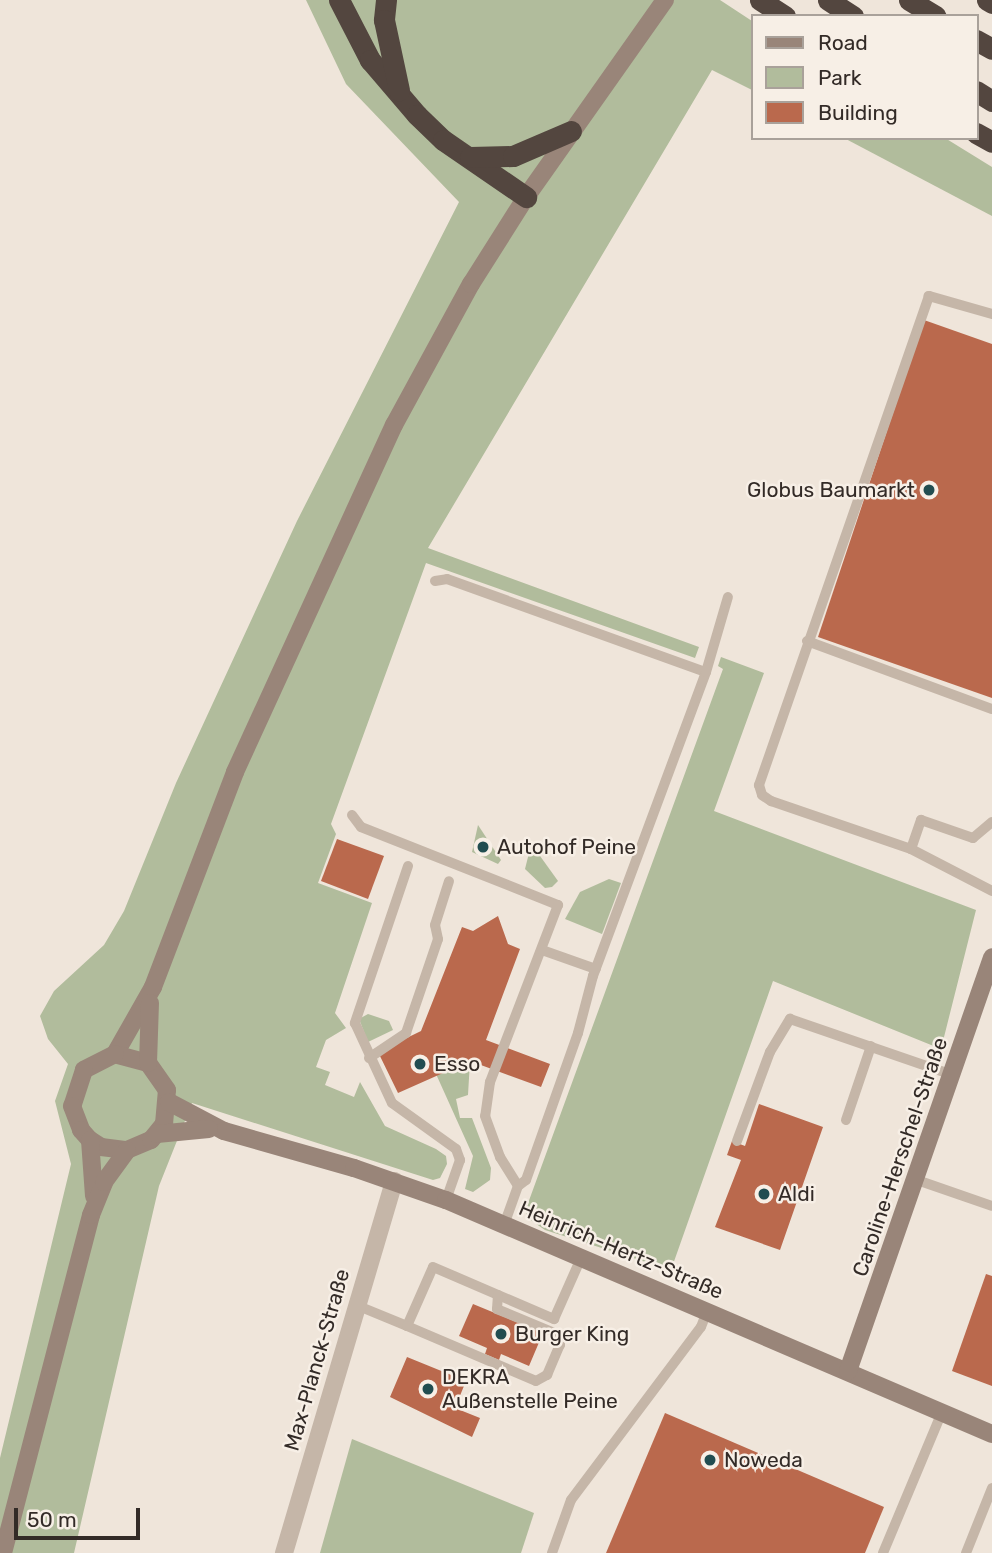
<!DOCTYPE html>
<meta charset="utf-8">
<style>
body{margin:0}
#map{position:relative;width:992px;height:1553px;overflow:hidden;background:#efe5da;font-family:Rubik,sans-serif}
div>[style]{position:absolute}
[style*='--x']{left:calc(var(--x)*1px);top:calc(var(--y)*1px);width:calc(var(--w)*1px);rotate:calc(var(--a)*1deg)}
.green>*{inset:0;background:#b1bc9c}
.building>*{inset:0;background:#ba694d}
.lane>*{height:10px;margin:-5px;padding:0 5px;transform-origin:5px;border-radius:5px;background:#c5b6a8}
.street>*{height:18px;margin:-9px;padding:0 9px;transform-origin:9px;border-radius:9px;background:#c5b6a8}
.secondary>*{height:18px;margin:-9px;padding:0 9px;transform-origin:9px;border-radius:9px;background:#998579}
.highway>*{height:21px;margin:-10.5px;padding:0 10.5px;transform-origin:10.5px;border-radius:10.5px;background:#53463f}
.dots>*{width:19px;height:19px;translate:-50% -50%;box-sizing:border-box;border:4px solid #f7efe6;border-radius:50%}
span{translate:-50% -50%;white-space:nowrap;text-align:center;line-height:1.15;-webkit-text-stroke:5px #f7efe6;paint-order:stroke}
.poi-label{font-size:21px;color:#332b27}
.right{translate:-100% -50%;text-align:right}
.left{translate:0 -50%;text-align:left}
.street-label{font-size:21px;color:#332b27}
.legend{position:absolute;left:751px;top:14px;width:228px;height:126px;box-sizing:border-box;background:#f7efe6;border:2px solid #a9a19a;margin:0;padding:9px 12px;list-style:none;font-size:21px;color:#332b27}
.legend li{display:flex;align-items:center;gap:14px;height:35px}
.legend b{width:35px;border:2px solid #a9a19a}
.scale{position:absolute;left:14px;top:1508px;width:126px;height:32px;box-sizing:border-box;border:4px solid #332b27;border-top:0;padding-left:9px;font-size:21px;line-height:24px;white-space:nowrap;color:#332b27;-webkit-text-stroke:5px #f7efe6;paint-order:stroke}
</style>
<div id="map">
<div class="green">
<i style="clip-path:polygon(306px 0,720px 0,752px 21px,752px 90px,712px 70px,428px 548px,699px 647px,695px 658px,426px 563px,331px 824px,336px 834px,318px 883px,372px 903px,335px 1013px,346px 1028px,326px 1040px,316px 1067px,330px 1072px,325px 1085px,354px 1097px,360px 1082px,385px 1126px,436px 1149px,446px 1156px,447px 1164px,440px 1178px,433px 1180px,192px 1103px,159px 1186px,74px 1553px,0 1553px,0 1458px,71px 1164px,55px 1101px,68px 1064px,48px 1039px,40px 1016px,54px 991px,104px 945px,124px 911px,176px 783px,297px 521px,459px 202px,346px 84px)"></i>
<i style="clip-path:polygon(844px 138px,945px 138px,992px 167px,992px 216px)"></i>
<i style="clip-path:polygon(721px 657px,764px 673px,714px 811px,976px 910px,941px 1049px,773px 981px,671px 1270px,545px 1230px,526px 1217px,527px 1206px,723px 669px,718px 666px)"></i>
<i style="clip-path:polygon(478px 825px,501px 860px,498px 864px,472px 852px)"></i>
<i style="clip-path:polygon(535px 849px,558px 881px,552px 887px,545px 888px,525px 869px,529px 853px)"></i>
<i style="clip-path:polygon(609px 879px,621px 883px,602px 934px,565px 919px,580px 892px)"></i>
<i style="clip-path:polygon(368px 1014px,389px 1021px,393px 1030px,368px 1042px,359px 1019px)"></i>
<i style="clip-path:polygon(470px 1061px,468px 1095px,456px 1099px,460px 1118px,472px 1118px,491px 1168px,490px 1180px,473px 1192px,465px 1189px,473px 1156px,436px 1074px)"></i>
<i style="clip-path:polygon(352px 1439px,534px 1513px,521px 1553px,320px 1553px)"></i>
</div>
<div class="building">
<i style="clip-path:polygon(924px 320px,992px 344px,992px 698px,818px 637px)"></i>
<i style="clip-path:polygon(337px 839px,384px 856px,368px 899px,321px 881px)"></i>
<i style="clip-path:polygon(498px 916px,508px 944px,520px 949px,486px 1040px,550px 1064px,541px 1087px,470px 1061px,398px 1093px,378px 1052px,421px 1031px,462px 927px,473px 931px)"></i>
<i style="clip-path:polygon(759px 1104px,823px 1127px,780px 1250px,715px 1227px,741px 1160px,727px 1155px,732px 1141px,745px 1146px)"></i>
<i style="clip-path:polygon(986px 1274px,992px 1276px,992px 1386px,952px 1371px)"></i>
<i style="clip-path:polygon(473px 1304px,543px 1333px,529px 1366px,501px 1354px,499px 1360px,485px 1354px,487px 1348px,459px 1336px)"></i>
<i style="clip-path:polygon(407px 1357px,466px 1381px,455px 1408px,480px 1418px,472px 1437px,390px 1397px)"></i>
<i style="clip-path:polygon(665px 1413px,884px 1507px,865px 1553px,606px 1553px)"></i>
</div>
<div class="lane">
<i style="--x:992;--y:314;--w:66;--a:-164.1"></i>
<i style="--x:929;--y:296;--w:518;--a:109.17"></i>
<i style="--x:759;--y:785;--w:10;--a:73"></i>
<i style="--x:762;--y:795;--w:11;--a:34"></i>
<i style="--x:771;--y:801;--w:148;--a:18.9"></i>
<i style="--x:911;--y:849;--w:91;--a:27.4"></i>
<i style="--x:435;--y:581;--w:12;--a:-9"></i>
<i style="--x:447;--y:579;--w:275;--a:19.8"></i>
<i style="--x:807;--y:641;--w:197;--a:20.2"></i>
<i style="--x:352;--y:815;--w:15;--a:53"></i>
<i style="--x:361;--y:827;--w:212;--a:21.6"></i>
<i style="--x:558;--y:905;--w:190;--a:111"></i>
<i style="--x:490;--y:1082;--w:34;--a:98"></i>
<i style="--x:485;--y:1116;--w:44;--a:69.9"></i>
<i style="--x:500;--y:1157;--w:34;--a:58"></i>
<i style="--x:911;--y:849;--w:31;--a:-71"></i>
<i style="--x:921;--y:820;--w:55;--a:19.1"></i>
<i style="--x:973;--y:838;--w:25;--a:-40"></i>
<i style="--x:408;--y:866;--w:166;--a:108.7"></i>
<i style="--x:355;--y:1023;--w:88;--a:65.2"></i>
<i style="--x:392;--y:1103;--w:79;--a:35.7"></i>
<i style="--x:456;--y:1149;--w:12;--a:70"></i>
<i style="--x:460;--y:1160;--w:42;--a:109.3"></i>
<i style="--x:542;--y:950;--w:57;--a:19.4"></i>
<i style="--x:369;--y:1058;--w:45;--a:-34"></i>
<i style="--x:406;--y:1033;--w:99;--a:-71.2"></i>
<i style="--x:438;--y:939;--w:14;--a:-102"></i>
<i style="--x:435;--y:925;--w:46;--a:-72.3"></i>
<i style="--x:846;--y:1120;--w:78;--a:-71.3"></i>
<i style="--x:737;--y:1141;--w:95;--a:-69.7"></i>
<i style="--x:770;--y:1052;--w:39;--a:-59"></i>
<i style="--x:790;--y:1019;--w:172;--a:19"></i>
<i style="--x:917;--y:1180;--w:79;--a:19.1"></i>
<i style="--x:504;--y:1225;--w:41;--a:-70.3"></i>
<i style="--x:518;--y:1186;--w:10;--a:-37"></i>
<i style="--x:526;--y:1180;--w:156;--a:-70.5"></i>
<i style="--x:578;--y:1033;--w:59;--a:-75.3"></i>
<i style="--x:593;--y:976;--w:324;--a:-69.6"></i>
<i style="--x:706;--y:672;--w:78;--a:-73.7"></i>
<i style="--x:356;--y:1305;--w:55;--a:22.4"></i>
<i style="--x:407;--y:1326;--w:64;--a:-66.2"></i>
<i style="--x:433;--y:1267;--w:132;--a:23.3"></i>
<i style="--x:554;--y:1319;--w:67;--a:-66.1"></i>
<i style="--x:407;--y:1326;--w:140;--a:23.1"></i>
<i style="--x:536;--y:1381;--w:13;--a:-29"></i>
<i style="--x:547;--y:1375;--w:33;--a:-67"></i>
<i style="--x:560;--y:1345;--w:11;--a:-105"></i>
<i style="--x:557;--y:1334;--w:65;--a:-157.4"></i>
<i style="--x:497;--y:1309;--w:14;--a:-86"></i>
<i style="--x:552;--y:1553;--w:56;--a:-70.3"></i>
<i style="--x:571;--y:1500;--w:216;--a:-53.1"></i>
<i style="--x:701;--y:1327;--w:17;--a:-69"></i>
<i style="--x:883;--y:1553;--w:153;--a:-67.3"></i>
<i style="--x:966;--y:1553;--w:70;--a:-68.2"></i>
</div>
<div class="street">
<i style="--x:284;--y:1553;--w:388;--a:-73.5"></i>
</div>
<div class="secondary">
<i style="--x:115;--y:1054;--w:77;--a:-60.4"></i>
<i style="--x:153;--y:987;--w:230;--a:-69.1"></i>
<i style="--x:235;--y:772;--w:382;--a:-65.4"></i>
<i style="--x:394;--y:425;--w:161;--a:-61.4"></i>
<i style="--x:471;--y:284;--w:103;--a:-57.7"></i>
<i style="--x:526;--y:197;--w:241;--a:-54.8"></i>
<i style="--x:148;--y:1063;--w:34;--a:-165"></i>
<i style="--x:115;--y:1054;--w:35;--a:153"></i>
<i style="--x:84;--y:1070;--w:38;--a:108"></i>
<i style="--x:72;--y:1106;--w:26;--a:69"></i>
<i style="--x:81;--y:1130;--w:13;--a:48"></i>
<i style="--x:90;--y:1140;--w:13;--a:32"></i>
<i style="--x:101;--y:1147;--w:26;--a:7"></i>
<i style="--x:127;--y:1150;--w:26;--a:-23"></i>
<i style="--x:151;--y:1140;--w:21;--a:-51"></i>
<i style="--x:164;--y:1124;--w:34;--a:-85"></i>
<i style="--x:167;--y:1090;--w:33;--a:-125"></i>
<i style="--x:148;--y:1063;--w:60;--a:-88.1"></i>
<i style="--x:169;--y:1102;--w:62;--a:27.8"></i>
<i style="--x:224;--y:1131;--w:135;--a:15.9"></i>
<i style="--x:354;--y:1168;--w:97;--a:19.2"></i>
<i style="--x:446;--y:1200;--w:594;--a:23.2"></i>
<i style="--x:157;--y:1134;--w:52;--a:-5.5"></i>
<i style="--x:90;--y:1140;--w:56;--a:85.9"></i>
<i style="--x:848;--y:1371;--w:438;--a:-70.8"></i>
<i style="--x:3;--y:1553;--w:349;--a:-75.4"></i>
<i style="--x:91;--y:1215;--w:35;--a:-68"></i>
<i style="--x:104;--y:1182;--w:39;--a:-54"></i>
</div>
<div class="highway">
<i style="--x:339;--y:0;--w:68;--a:62.7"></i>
<i style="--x:370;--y:60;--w:72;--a:49.5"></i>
<i style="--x:417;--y:115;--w:36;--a:44"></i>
<i style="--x:443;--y:140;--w:101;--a:34.5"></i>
<i style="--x:386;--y:0;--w:20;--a:96"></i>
<i style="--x:384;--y:20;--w:72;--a:77.9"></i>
<i style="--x:760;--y:0;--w:30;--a:33"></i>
<i style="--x:828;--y:0;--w:30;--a:33"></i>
<i style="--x:909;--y:0;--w:31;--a:31"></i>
<i style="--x:987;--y:0;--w:6;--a:31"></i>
<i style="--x:976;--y:40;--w:18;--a:29"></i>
<i style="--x:976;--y:91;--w:19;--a:32"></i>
<i style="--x:976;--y:133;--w:18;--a:29"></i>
<i style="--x:470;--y:157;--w:43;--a:-1.3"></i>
<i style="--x:513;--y:156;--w:63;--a:-23.3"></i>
</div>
<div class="dots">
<i style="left:929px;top:490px;background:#214d50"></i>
<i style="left:483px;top:847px;background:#214d50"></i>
<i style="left:420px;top:1064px;background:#214d50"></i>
<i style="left:764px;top:1194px;background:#214d50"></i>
<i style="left:501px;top:1334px;background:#214d50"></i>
<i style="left:428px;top:1389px;background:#214d50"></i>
<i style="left:710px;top:1460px;background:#214d50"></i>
</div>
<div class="poi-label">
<span class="right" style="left:915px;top:490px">Globus Baumarkt</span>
<span class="left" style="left:497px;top:847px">Autohof Peine</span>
<span class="left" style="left:434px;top:1064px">Esso</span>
<span class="left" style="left:778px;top:1194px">Aldi</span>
<span class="left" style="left:515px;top:1334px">Burger King</span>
<span class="left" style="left:442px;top:1389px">DEKRA<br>Außenstelle Peine</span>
<span class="left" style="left:724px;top:1460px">Noweda</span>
</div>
<div class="street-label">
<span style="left:900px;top:1157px;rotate:-71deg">Caroline-Herschel-Straße</span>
<span style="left:621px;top:1250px;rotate:23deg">Heinrich-Hertz-Straße</span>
<span style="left:317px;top:1360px;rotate:-74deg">Max-Planck-Straße</span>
</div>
<ul class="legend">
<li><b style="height:9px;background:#998579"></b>Road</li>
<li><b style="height:19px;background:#b1bc9c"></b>Park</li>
<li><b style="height:19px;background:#ba694d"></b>Building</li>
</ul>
<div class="scale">50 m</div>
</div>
